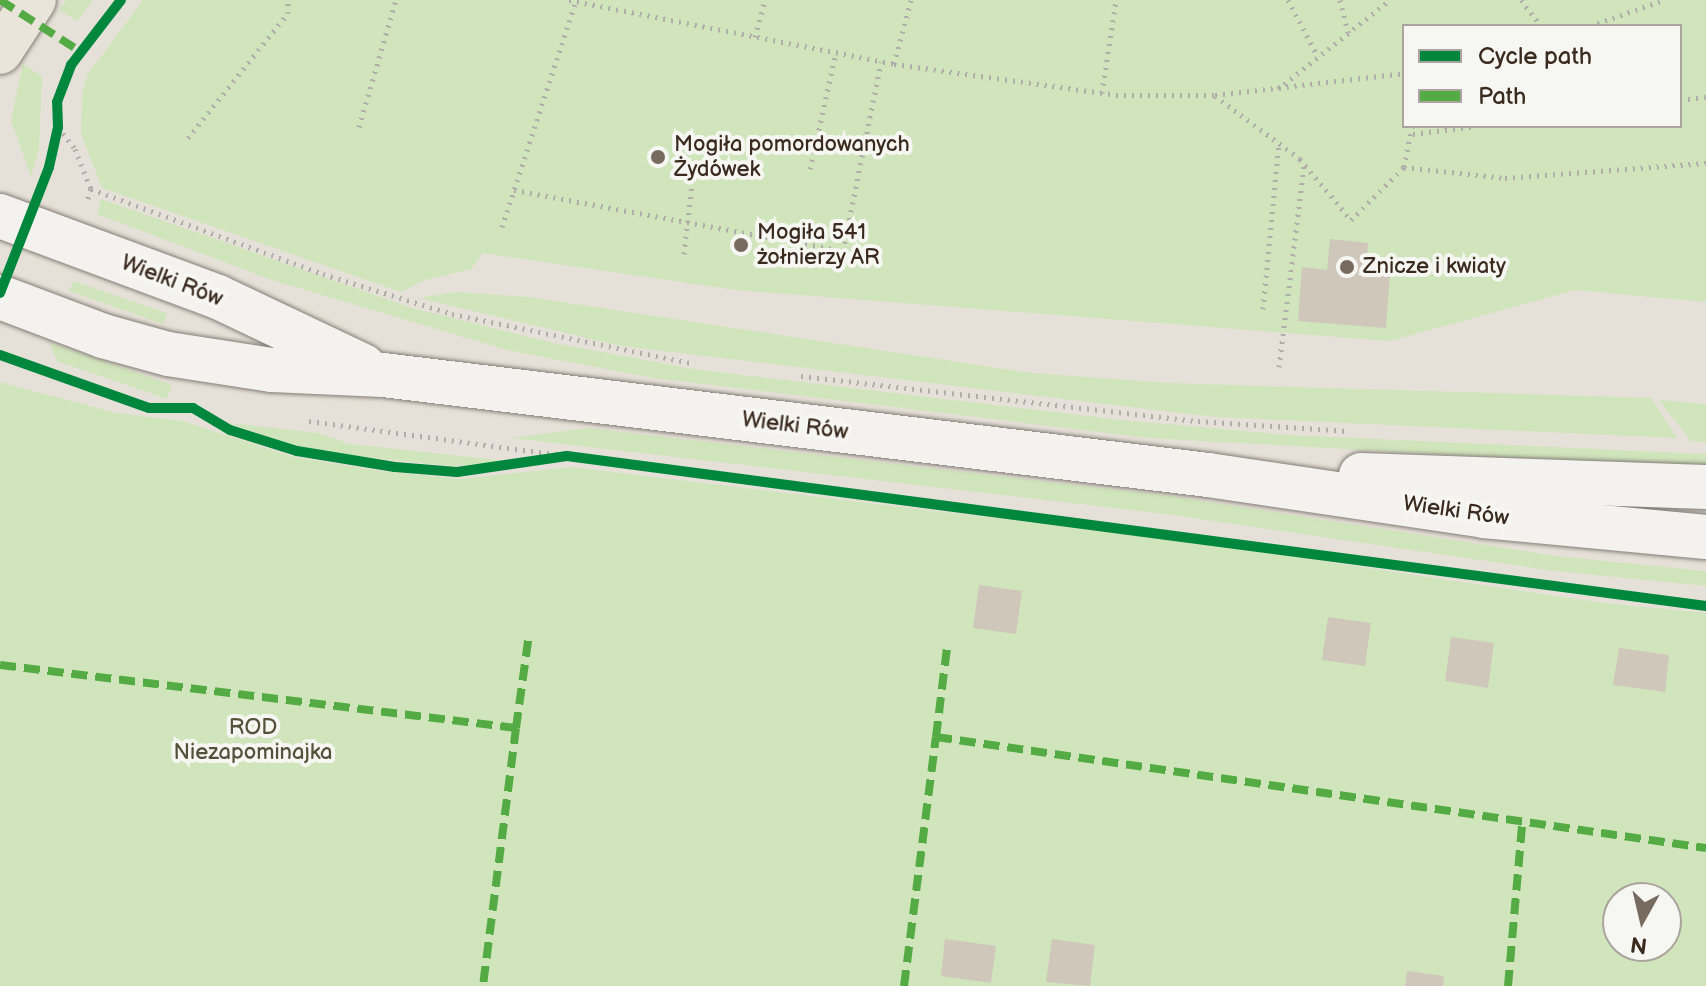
<!DOCTYPE html>
<meta charset="utf-8">
<style>
body{margin:0}
#map{position:relative;width:1706px;height:986px;overflow:hidden;background:#e6e1d8;font-family:"Balsamiq Sans",sans-serif}
div>[style]{position:absolute}
[style*='--x']{left:calc(var(--x)*1px);top:calc(var(--y)*1px);width:calc(var(--w)*1px);rotate:calc(var(--a)*1deg)}
.green>*{inset:0;background:#d0e5bc}
.building>*{inset:0;background:#cfc7ba}
.path>*{height:5px;margin-top:-2.5px;transform-origin:0;background:repeating-linear-gradient(90deg,#b0adaa 0 2px,transparent 0 8px)}
.roads{filter:drop-shadow(0 0 2px #837d77) drop-shadow(0 0 2px #837d77)}
.minor>*{height:44px;margin:-22px;padding:0 22px;transform-origin:22px;border-radius:22px;background:#f3f2ef}
.major>*{height:44px;margin:-22px;padding:0 22px;transform-origin:22px;border-radius:22px;background:#e9e5db}
.quiet>*{height:8px;margin-top:-4px;transform-origin:0;background:repeating-linear-gradient(90deg,#55ab43 0 16px,transparent 0 24px)}
.cycleway>*{height:10px;margin:-5px;padding:0 5px;transform-origin:5px;border-radius:5px;background:#00873e}
.dots>*{width:22px;height:22px;translate:-50% -50%;box-sizing:border-box;border:4px solid #f6f6f2;border-radius:50%}
span{translate:-50% -50%;white-space:nowrap;text-align:center;line-height:1.15;-webkit-text-stroke:8px #f6f6f2;paint-order:stroke}
.poi-label{font-size:22px;color:#3b2a1e}
.left{translate:0 -50%;text-align:left}
.street-label{font-size:22px;color:#3b2a1e}
.park-label{font-size:22px;color:#555039}
.legend{position:absolute;left:1402px;top:24px;width:280px;height:104px;box-sizing:border-box;background:#f6f6f2;border:2px solid #aba49d;margin:0;padding:10px 14px;list-style:none;font-size:24px;color:#3b2a1e}
.legend li{display:flex;align-items:center;gap:16px;height:40px}
.legend b{width:40px;border:2px solid #aba49d}
.north{position:absolute;left:1602px;top:882px;width:80px;height:80px;box-sizing:border-box;background:#f6f6f2;border:2px solid #aba49d;border-radius:50%;rotate:188deg;font-size:22px;font-weight:700;line-height:32px;text-align:center;color:#3b2a1e}
.north::after{content:'';display:block;margin:auto;width:28px;height:36px;background:#776a5f;clip-path:polygon(50% 0,100% 100%,50% 72%,0 100%)}
</style>
<div id="map">
<div class="green">
<i style="clip-path:polygon(66px 0,93px 0,77px 21px,59px 10px)"></i>
<i style="clip-path:polygon(evenodd,143px 0,1706px 0,1706px 302px,1575px 290px,1390px 341px,736px 290px,483px 253px,471px 269px,425px 280px,401px 292px,102px 188px,81px 134px,82px 93px,88px 74px,143px 0,1404px 26px,1680px 26px,1680px 126px,1404px 126px,1404px 26px)"></i>
<i style="clip-path:polygon(23px 64px,42px 76px,39px 149px,31px 177px,11px 120px)"></i>
<i style="clip-path:polygon(101px 199px,412px 308px,554px 343px,693px 369px,1121px 420px,1288px 435px,1706px 454px,1706px 469px,1149px 438px,654px 378px,511px 351px,272px 280px,97px 214px)"></i>
<i style="clip-path:polygon(73px 281px,167px 313px,163px 324px,69px 291px)"></i>
<i style="clip-path:polygon(456px 292px,529px 297px,1031px 373px,1169px 383px,1651px 398px,1677px 438px,1215px 417px,621px 346px,419px 298px)"></i>
<i style="clip-path:polygon(49px 342px,172px 385px,167px 399px,57px 361px)"></i>
<i style="clip-path:polygon(evenodd,0 382px,116px 413px,183px 421px,293px 457px,380px 471px,459px 479px,571px 467px,1199px 543px,1604px 603px,1706px 613px,1706px 986px,0 986px,0 382px,1618px 898px,1666px 898px,1666px 946px,1618px 946px,1618px 898px)"></i>
<i style="clip-path:polygon(1659px 400px,1706px 404px,1706px 442px,1691px 441px)"></i>
<i style="clip-path:polygon(229px 423px,318px 433px,350px 444px,507px 461px,453px 466px,344px 455px,289px 444px)"></i>
<i style="clip-path:polygon(588px 428px,1171px 496px,1556px 556px,1706px 571px,1706px 586px,1555px 571px,1166px 514px,511px 438px)"></i>
</div>
<div class="building">
<i style="clip-path:polygon(1330px 239px,1368px 243px,1366px 272px,1390px 275px,1386px 328px,1298px 321px,1302px 267px,1327px 270px)"></i>
<i style="clip-path:polygon(979px 585px,1022px 591px,1016px 634px,973px 628px)"></i>
<i style="clip-path:polygon(1328px 617px,1371px 623px,1365px 666px,1322px 660px)"></i>
<i style="clip-path:polygon(1451px 637px,1494px 643px,1488px 688px,1445px 681px)"></i>
<i style="clip-path:polygon(1619px 648px,1669px 655px,1665px 692px,1613px 685px)"></i>
<i style="clip-path:polygon(945px 939px,996px 946px,991px 983px,941px 976px)"></i>
<i style="clip-path:polygon(1052px 939px,1095px 945px,1090px 986px,1046px 982px)"></i>
<i style="clip-path:polygon(1407px 971px,1444px 976px,1443px 986px,1405px 986px)"></i>
</div>
<div class="path">
<i style="--x:569;--y:0;--w:331;--a:11.1"></i>
<i style="--x:894;--y:64;--w:224;--a:7.9"></i>
<i style="--x:1116;--y:95;--w:99;--a:0"></i>
<i style="--x:1215;--y:95;--w:190;--a:-6.6"></i>
<i style="--x:1288;--y:0;--w:64;--a:62.2"></i>
<i style="--x:1340;--y:0;--w:34;--a:76"></i>
<i style="--x:1521;--y:0;--w:33;--a:52"></i>
<i style="--x:1590;--y:26;--w:78;--a:-19.4"></i>
<i style="--x:755;--y:37;--w:38;--a:-75"></i>
<i style="--x:894;--y:64;--w:66;--a:-75.1"></i>
<i style="--x:1278;--y:89;--w:143;--a:-38.5"></i>
<i style="--x:1102;--y:93;--w:94;--a:-81.4"></i>
<i style="--x:1215;--y:96;--w:106;--a:36.5"></i>
<i style="--x:1300;--y:159;--w:80;--a:50.1"></i>
<i style="--x:1351;--y:220;--w:75;--a:-45"></i>
<i style="--x:1404;--y:167;--w:42;--a:-79"></i>
<i style="--x:1680;--y:100;--w:26;--a:-7"></i>
<i style="--x:58;--y:127;--w:28;--a:52"></i>
<i style="--x:75;--y:149;--w:43;--a:68.2"></i>
<i style="--x:91;--y:189;--w:13;--a:108"></i>
<i style="--x:359;--y:127;--w:132;--a:-73.8"></i>
<i style="--x:1413;--y:134;--w:64;--a:-7.2"></i>
<i style="--x:188;--y:138;--w:160;--a:-51.3"></i>
<i style="--x:288;--y:13;--w:13;--a:-90"></i>
<i style="--x:1404;--y:167;--w:102;--a:6.2"></i>
<i style="--x:1505;--y:178;--w:202;--a:-4.3"></i>
<i style="--x:810;--y:169;--w:119;--a:-77.4"></i>
<i style="--x:91;--y:189;--w:247;--a:20.1"></i>
<i style="--x:323;--y:274;--w:135;--a:17.2"></i>
<i style="--x:452;--y:314;--w:248;--a:11.6"></i>
<i style="--x:514;--y:190;--w:335;--a:10.5"></i>
<i style="--x:843;--y:251;--w:193;--a:-78.6"></i>
<i style="--x:502;--y:227;--w:239;--a:-71.9"></i>
<i style="--x:684;--y:254;--w:80;--a:-83.5"></i>
<i style="--x:1263;--y:309;--w:166;--a:-84.5"></i>
<i style="--x:1279;--y:367;--w:204;--a:-82.9"></i>
<i style="--x:801;--y:376;--w:400;--a:6.5"></i>
<i style="--x:1198;--y:421;--w:150;--a:3.8"></i>
<i style="--x:309;--y:421;--w:260;--a:7.7"></i>
</div>
<div class="roads">
<div class="minor">
<i style="--x:0;--y:216;--w:233;--a:20.4"></i>
<i style="--x:218;--y:297;--w:161;--a:25.4"></i>
<i style="--x:0;--y:297;--w:110;--a:20.7"></i>
<i style="--x:103;--y:336;--w:67;--a:15.5"></i>
<i style="--x:168;--y:354;--w:105;--a:8.7"></i>
<i style="--x:272;--y:370;--w:111;--a:2.6"></i>
<i style="--x:383;--y:375;--w:831;--a:6.91"></i>
<i style="--x:1208;--y:475;--w:279;--a:8.4"></i>
<i style="--x:1484;--y:516;--w:223;--a:5.4"></i>
<i style="--x:1361;--y:475;--w:345;--a:2"></i>
</div>
<div class="major">
<i style="--x:0;--y:52;--w:62;--a:-56.8"></i>
</div>
</div>
<div class="quiet">
<i style="--x:0;--y:0;--w:96;--a:32.7"></i>
<i style="--x:0;--y:665;--w:520;--a:6.96"></i>
<i style="--x:516;--y:728;--w:260;--a:97.3"></i>
<i style="--x:516;--y:728;--w:95;--a:-82.1"></i>
<i style="--x:936;--y:737;--w:91;--a:-83"></i>
<i style="--x:904;--y:986;--w:251;--a:-82.7"></i>
<i style="--x:936;--y:737;--w:778;--a:8.2"></i>
<i style="--x:1508;--y:986;--w:162;--a:-85"></i>
</div>
<div class="cycleway">
<i style="--x:0;--y:293;--w:135;--a:-68.7"></i>
<i style="--x:49;--y:167;--w:41;--a:-77.3"></i>
<i style="--x:58;--y:127;--w:25;--a:-92"></i>
<i style="--x:57;--y:102;--w:40;--a:-69"></i>
<i style="--x:71;--y:65;--w:82;--a:-52.4"></i>
<i style="--x:0;--y:355;--w:158;--a:19.6"></i>
<i style="--x:149;--y:408;--w:44;--a:0"></i>
<i style="--x:193;--y:408;--w:43;--a:30.7"></i>
<i style="--x:230;--y:430;--w:70;--a:17.4"></i>
<i style="--x:297;--y:451;--w:99;--a:9.3"></i>
<i style="--x:395;--y:467;--w:62;--a:4.6"></i>
<i style="--x:457;--y:472;--w:111;--a:-8.3"></i>
<i style="--x:567;--y:456;--w:1149;--a:7.5"></i>
</div>
<div class="dots">
<i style="left:658px;top:157px;background:#776a5f"></i>
<i style="left:741px;top:245px;background:#776a5f"></i>
<i style="left:1347px;top:267px;background:#776a5f"></i>
</div>
<div class="poi-label">
<span class="left" style="left:674px;top:157px">Mogiła pomordowanych<br>Żydówek</span>
<span class="left" style="left:757px;top:245px">Mogiła 541<br>żołnierzy AR</span>
<span class="left" style="left:1363px;top:267px">Znicze i kwiaty</span>
</div>
<div class="street-label">
<span style="left:172px;top:281px;rotate:21deg">Wielki Rów</span>
<span style="left:795px;top:426px;rotate:7deg">Wielki Rów</span>
<span style="left:1456px;top:511px;rotate:8deg">Wielki Rów</span>
</div>
<div class="park-label">
<span style="left:253px;top:740px">ROD<br>Niezapominajka</span>
</div>
<ul class="legend">
<li><b style="height:10px;background:#00873e"></b>Cycle path</li>
<li><b style="height:10px;background:#55ab43"></b>Path</li>
</ul>
<div class="north">N</div>
</div>
